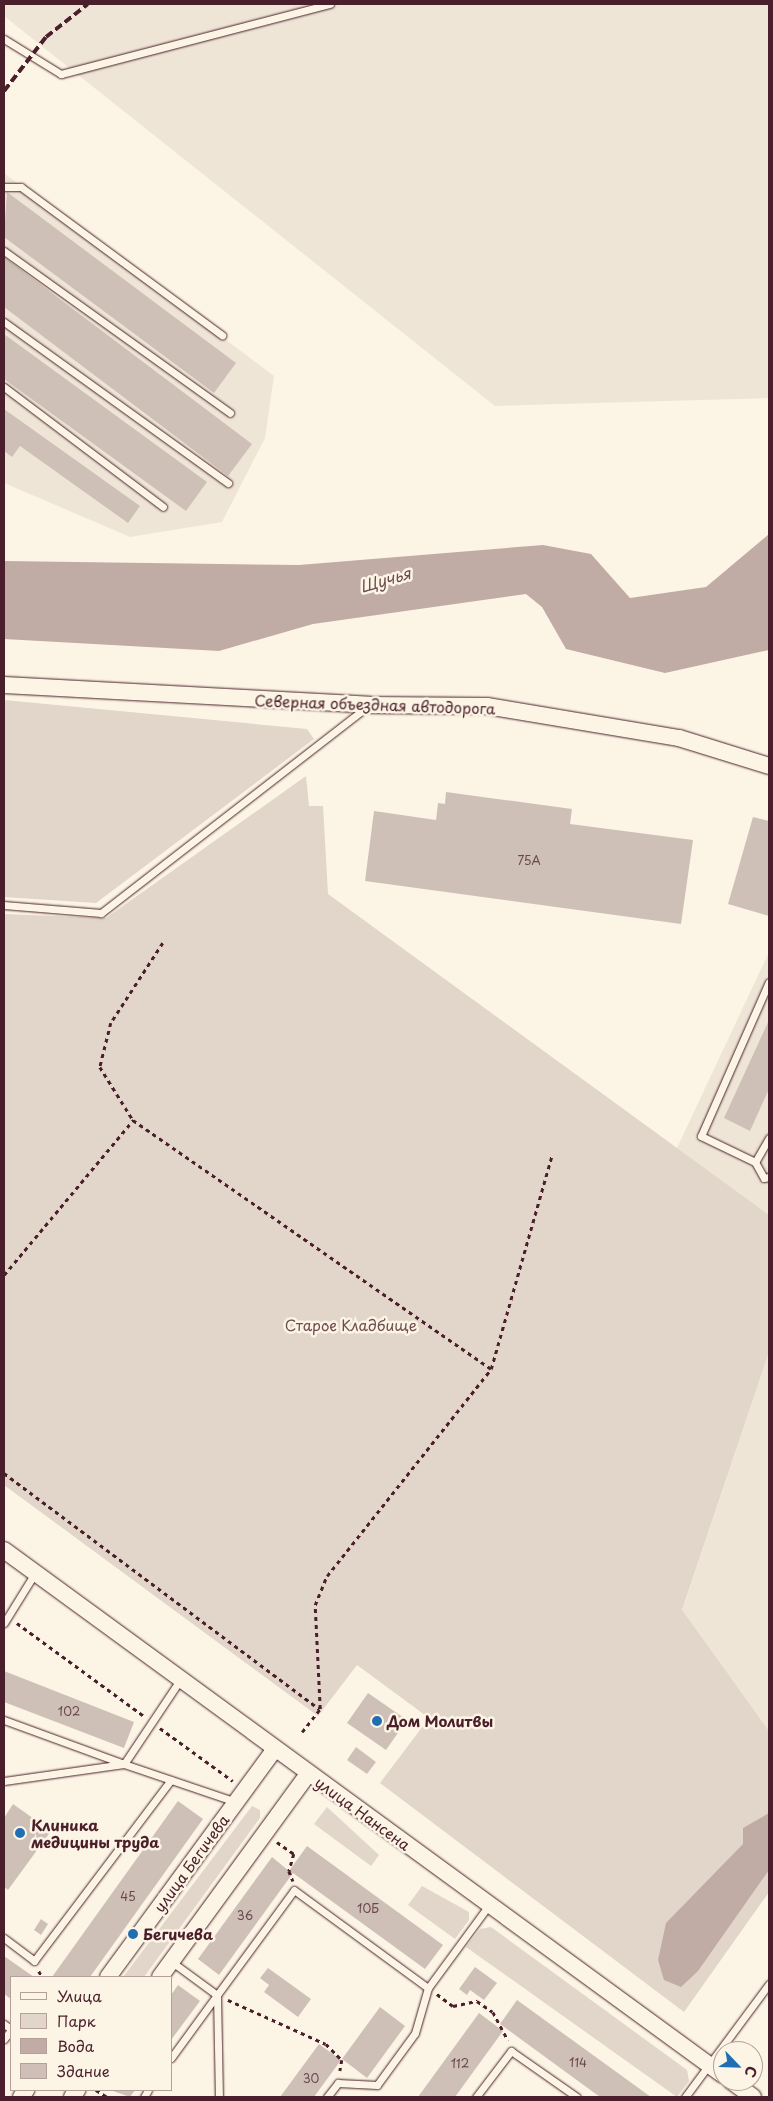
<!DOCTYPE html>
<meta charset="utf-8">
<style>
body{margin:0}
#map{position:relative;width:773px;height:2101px;overflow:hidden;background:#fcf5e5;font-family:"Playpen Sans",sans-serif}
div>[style]{position:absolute}
[style*='--x']{left:calc(var(--x)*1px);top:calc(var(--y)*1px);width:calc(var(--w)*1px);rotate:calc(var(--a)*1deg)}
.built>*{inset:0;background:#eee5d7}
.green>*{inset:0;background:#e2d5ca}
.water>*{inset:0;background:#c0aca5}
.building>*{inset:0;background:#cfc0b7}
.path>*{height:2.5px;margin-top:-1.25px;transform-origin:0;background:repeating-linear-gradient(90deg,#4a1f2b 0 4px,transparent 0 8px)}
.roads{filter:drop-shadow(0 0 1px #4a1f2b) drop-shadow(0 0 1px #4a1f2b)}
.service>*{height:7px;margin:-3.5px;padding:0 3.5px;transform-origin:3.5px;border-radius:3.5px;background:#fcf5e5}
.tertiary>*{height:16px;margin:-8px;padding:0 8px;transform-origin:8px;border-radius:8px;background:#fcf5e5}
.rail>*{height:4px;margin-top:-2px;transform-origin:0;background:repeating-linear-gradient(90deg,#4a1f2b 0 8px,transparent 0 12px)}
.dots>*{width:14px;height:14px;translate:-50% -50%;box-sizing:border-box;border:2px solid #fcf5e5;border-radius:50%}
span{translate:-50% -50%;white-space:nowrap;text-align:center;line-height:1.15;-webkit-text-stroke:5px #fcf5e5;paint-order:stroke}
.number-label{font-size:12px;color:#6b474e}
.number-label span{-webkit-text-stroke-width:0}
.street-label{font-size:15px;color:#4a1f2b}
.park-label{font-size:15px;color:#704c53}
.poi-label{font-size:15px;color:#4a1f2b;font-weight:700}
.left{translate:0 -50%;text-align:left}
.water-label{font-size:16px;color:#6d4950;font-style:italic}
.frame{position:absolute;inset:0;border:5px solid #4a1f2b;pointer-events:none}
.legend{position:absolute;left:10px;top:1976px;width:162px;height:115px;box-sizing:border-box;background:#fcf5e5;border:1px solid #b59f9b;margin:0;padding:6px 9px;list-style:none;font-size:15px;color:#4a1f2b}
.legend li{display:flex;align-items:center;gap:10px;height:25px}
.legend b{width:25px;border:1px solid #b59f9b}
.north{position:absolute;left:713px;top:2041px;width:50px;height:50px;box-sizing:border-box;background:#fcf5e5;border:1px solid #b59f9b;border-radius:50%;rotate:114deg;font-size:14px;font-weight:700;line-height:20px;text-align:center;color:#4a1f2b}
.north::after{content:'';display:block;margin:auto;width:18px;height:22px;background:#1f6fb2;clip-path:polygon(50% 0,100% 100%,50% 72%,0 100%)}
</style>
<div id="map">
<div class="built">
<i style="clip-path:polygon(4px 4px,769px 4px,769px 398px,495px 406px,4px 16px)"></i>
<i style="clip-path:polygon(4px 173px,274px 376px,265px 438px,222px 522px,130px 537px,4px 483px)"></i>
<i style="clip-path:polygon(769px 952px,769px 1215px,677px 1148px)"></i>
<i style="clip-path:polygon(769px 1352px,769px 1731px,682px 1611px)"></i>
</div>
<div class="green">
<i style="clip-path:polygon(4px 700px,307px 729px,314px 739px,96px 903px,4px 897px)"></i>
<i style="clip-path:polygon(306px 776px,309px 806px,323px 806px,328px 894px,769px 1215px,769px 1352px,682px 1610px,769px 1731px,769px 1892px,684px 2012px,380px 1783px,429px 1718px,357px 1665px,318px 1716px,4px 1485px,4px 914px,106px 918px)"></i>
<i style="clip-path:polygon(252px 1806px,260px 1810px,260px 1818px,144px 1977px,123px 1977px)"></i>
<i style="clip-path:polygon(327px 1807px,379px 1855px,371px 1866px,314px 1824px)"></i>
<i style="clip-path:polygon(422px 1886px,469px 1912px,469px 1920px,455px 1939px,408px 1905px)"></i>
<i style="clip-path:polygon(491px 1927px,687px 2070px,689px 2081px,677px 2097px,466px 1947px,480px 1929px)"></i>
</div>
<div class="water">
<i style="clip-path:polygon(769px 534px,769px 650px,665px 673px,566px 649px,542px 607px,526px 594px,313px 624px,219px 651px,4px 639px,4px 561px,299px 565px,543px 545px,591px 554px,630px 598px,706px 587px)"></i>
<i style="clip-path:polygon(769px 1813px,769px 1870px,698px 1971px,681px 1987px,664px 1980px,658px 1960px,666px 1923px,743px 1844px,743px 1828px)"></i>
</div>
<div class="building">
<i style="clip-path:polygon(7px 192px,236px 363px,214px 393px,4px 237px)"></i>
<i style="clip-path:polygon(4px 257px,252px 444px,228px 476px,4px 307px)"></i>
<i style="clip-path:polygon(4px 334px,207px 482px,186px 511px,4px 379px)"></i>
<i style="clip-path:polygon(4px 409px,140px 506px,128px 523px,20px 446px,12px 457px,4px 451px)"></i>
<i style="clip-path:polygon(446px 792px,572px 809px,570px 824px,693px 840px,681px 924px,365px 881px,374px 811px,436px 820px,438px 803px,445px 804px)"></i>
<i style="clip-path:polygon(753px 817px,769px 821px,769px 916px,728px 904px)"></i>
<i style="clip-path:polygon(769px 1020px,769px 1089px,750px 1131px,724px 1118px)"></i>
<i style="clip-path:polygon(4px 1671px,134px 1722px,124px 1748px,4px 1702px)"></i>
<i style="clip-path:polygon(368px 1693px,407px 1720px,386px 1750px,347px 1723px)"></i>
<i style="clip-path:polygon(356px 1747px,376px 1762px,367px 1774px,347px 1760px)"></i>
<i style="clip-path:polygon(178px 1801px,203px 1819px,90px 1977px,52px 1977px)"></i>
<i style="clip-path:polygon(13px 1804px,51px 1831px,8px 1890px,4px 1887px,4px 1818px)"></i>
<i style="clip-path:polygon(307px 1846px,443px 1945px,425px 1969px,293px 1873px,219px 1975px,198px 1959px,272px 1857px,289px 1871px)"></i>
<i style="clip-path:polygon(41px 1919px,48px 1924px,41px 1935px,34px 1930px)"></i>
<i style="clip-path:polygon(4px 1956px,34px 1977px,11px 1977px,11px 1999px,4px 1994px)"></i>
<i style="clip-path:polygon(475px 1967px,497px 1983px,484px 2000px,470px 1990px,467px 1995px,459px 1989px)"></i>
<i style="clip-path:polygon(268px 1968px,311px 1999px,298px 2017px,264px 1992px,269px 1985px,260px 1978px)"></i>
<i style="clip-path:polygon(178px 1985px,200px 2001px,171px 2040px,171px 1995px)"></i>
<i style="clip-path:polygon(517px 2000px,651px 2097px,600px 2097px,500px 2024px)"></i>
<i style="clip-path:polygon(380px 2007px,405px 2026px,367px 2078px,342px 2059px)"></i>
<i style="clip-path:polygon(479px 2013px,503px 2031px,455px 2097px,418px 2097px)"></i>
<i style="clip-path:polygon(319px 2044px,341px 2060px,314px 2097px,280px 2097px)"></i>
<i style="clip-path:polygon(110px 2090px,135px 2090px,130px 2097px)"></i>
</div>
<div class="path">
<i style="--x:163;--y:943;--w:95;--a:123"></i>
<i style="--x:111;--y:1023;--w:45;--a:104"></i>
<i style="--x:100;--y:1067;--w:62;--a:58.1"></i>
<i style="--x:133;--y:1120;--w:436;--a:34.8"></i>
<i style="--x:4;--y:1275;--w:202;--a:-50.2"></i>
<i style="--x:4;--y:1473;--w:394;--a:36.8"></i>
<i style="--x:17;--y:1623;--w:157;--a:36.2"></i>
<i style="--x:160;--y:1728;--w:90;--a:36"></i>
<i style="--x:302;--y:1732;--w:29;--a:-52"></i>
<i style="--x:320;--y:1709;--w:104;--a:-92.8"></i>
<i style="--x:315;--y:1605;--w:31;--a:-68"></i>
<i style="--x:327;--y:1576;--w:264;--a:-51.6"></i>
<i style="--x:491;--y:1369;--w:223;--a:-74.1"></i>
<i style="--x:277;--y:1842;--w:21;--a:35"></i>
<i style="--x:294;--y:1854;--w:18;--a:106"></i>
<i style="--x:289;--y:1871;--w:11;--a:68"></i>
<i style="--x:39;--y:1971;--w:7;--a:63"></i>
<i style="--x:437;--y:1994;--w:20;--a:37"></i>
<i style="--x:453;--y:2006;--w:25;--a:-12"></i>
<i style="--x:477;--y:2001;--w:19;--a:35"></i>
<i style="--x:493;--y:2012;--w:32;--a:62"></i>
<i style="--x:228;--y:2000;--w:107;--a:24.2"></i>
<i style="--x:326;--y:2044;--w:23;--a:45"></i>
<i style="--x:342;--y:2060;--w:11;--a:100"></i>
<i style="--x:96;--y:2090;--w:13;--a:32"></i>
</div>
<div class="roads">
<div class="service">
<i style="--x:4;--y:39;--w:67;--a:31.6"></i>
<i style="--x:61;--y:74;--w:278;--a:-14.6"></i>
<i style="--x:4;--y:187;--w:17;--a:0"></i>
<i style="--x:21;--y:187;--w:250;--a:36.4"></i>
<i style="--x:4;--y:251;--w:278;--a:35.6"></i>
<i style="--x:4;--y:322;--w:276;--a:35.7"></i>
<i style="--x:4;--y:387;--w:199;--a:37"></i>
<i style="--x:4;--y:905;--w:97;--a:4.7"></i>
<i style="--x:101;--y:913;--w:336;--a:-37.8"></i>
<i style="--x:769;--y:1138;--w:28;--a:120"></i>
<i style="--x:755;--y:1162;--w:18;--a:61"></i>
<i style="--x:764;--y:1178;--w:5;--a:-11"></i>
<i style="--x:755;--y:1162;--w:60;--a:-154.3"></i>
<i style="--x:701;--y:1136;--w:168;--a:-66.2"></i>
<i style="--x:4;--y:1623;--w:59;--a:-58.2"></i>
<i style="--x:4;--y:1720;--w:128;--a:20.1"></i>
<i style="--x:124;--y:1764;--w:101;--a:-56.3"></i>
<i style="--x:4;--y:1781;--w:121;--a:-8.1"></i>
<i style="--x:124;--y:1764;--w:118;--a:18.7"></i>
<i style="--x:4;--y:1938;--w:38;--a:37"></i>
<i style="--x:34;--y:1961;--w:227;--a:-52.9"></i>
<i style="--x:172;--y:1962;--w:56;--a:36.3"></i>
<i style="--x:217;--y:1995;--w:130;--a:-53.7"></i>
<i style="--x:294;--y:1890;--w:166;--a:36.2"></i>
<i style="--x:217;--y:1995;--w:102;--a:88.9"></i>
<i style="--x:4;--y:2024;--w:9;--a:36"></i>
<i style="--x:4;--y:2039;--w:11;--a:-52"></i>
<i style="--x:171;--y:2058;--w:78;--a:-53.9"></i>
<i style="--x:144;--y:2097;--w:8;--a:-60"></i>
<i style="--x:327;--y:2097;--w:18;--a:-52"></i>
<i style="--x:338;--y:2083;--w:39;--a:3"></i>
<i style="--x:377;--y:2085;--w:64;--a:-53.8"></i>
<i style="--x:415;--y:2033;--w:47;--a:-73.9"></i>
<i style="--x:428;--y:1988;--w:103;--a:-53.7"></i>
<i style="--x:476;--y:2097;--w:58;--a:-52.7"></i>
<i style="--x:511;--y:2051;--w:80;--a:34.9"></i>
<i style="--x:685;--y:2097;--w:141;--a:-53.4"></i>
</div>
<div class="tertiary">
<i style="--x:4;--y:685;--w:366;--a:3.1"></i>
<i style="--x:369;--y:705;--w:118;--a:0.5"></i>
<i style="--x:487;--y:706;--w:195;--a:9.5"></i>
<i style="--x:679;--y:738;--w:94;--a:17.3"></i>
<i style="--x:4;--y:1550;--w:890;--a:36.14"></i>
<i style="--x:108;--y:1977;--w:283;--a:-53.8"></i>
<i style="--x:160;--y:1977;--w:251;--a:-53.9"></i>
<i style="--x:731;--y:2081;--w:27;--a:36"></i>
<i style="--x:21;--y:2097;--w:9;--a:-54"></i>
<i style="--x:72;--y:2097;--w:9;--a:-54"></i>
</div>
</div>
<div class="rail">
<i style="--x:4;--y:91;--w:68;--a:-52.1"></i>
<i style="--x:46;--y:37;--w:53;--a:-38.2"></i>
</div>
<div class="dots">
<i style="left:377px;top:1721px;background:#1f6fb2"></i>
<i style="left:20px;top:1833px;background:#1f6fb2"></i>
<i style="left:133px;top:1934px;background:#1f6fb2"></i>
</div>
<div class="number-label">
<span style="left:529px;top:861px">75А</span>
<span style="left:69px;top:1712px">102</span>
<span style="left:128px;top:1897px">45</span>
<span style="left:368px;top:1909px">10Б</span>
<span style="left:245px;top:1916px">36</span>
<span style="left:578px;top:2063px">114</span>
<span style="left:460px;top:2064px">112</span>
<span style="left:311px;top:2079px">30</span>
</div>
<div class="street-label">
<span style="left:375px;top:704px;rotate:2deg">Северная объездная автодорога</span>
<span style="left:363px;top:1813px;rotate:36deg">улица Нансена</span>
<span style="left:191px;top:1863px;rotate:-54deg">улица Бегичева</span>
</div>
<div class="park-label">
<span style="left:351px;top:1325px">Старое Кладбище</span>
</div>
<div class="poi-label">
<span class="left" style="left:387px;top:1721px">Дом Молитвы</span>
<span class="left" style="left:31px;top:1833px">Клиника<br>медицины труда</span>
<span class="left" style="left:143px;top:1934px">Бегичева</span>
</div>
<div class="water-label">
<span style="left:385px;top:579px;rotate:-16deg">Щучья</span>
</div>
<div class="frame"></div>
<ul class="legend">
<li><b style="height:6px;background:#fcf5e5"></b>Улица</li>
<li><b style="height:14px;background:#e2d5ca"></b>Парк</li>
<li><b style="height:14px;background:#c0aca5"></b>Вода</li>
<li><b style="height:14px;background:#cfc0b7"></b>Здание</li>
</ul>
<div class="north">С</div>
</div>
